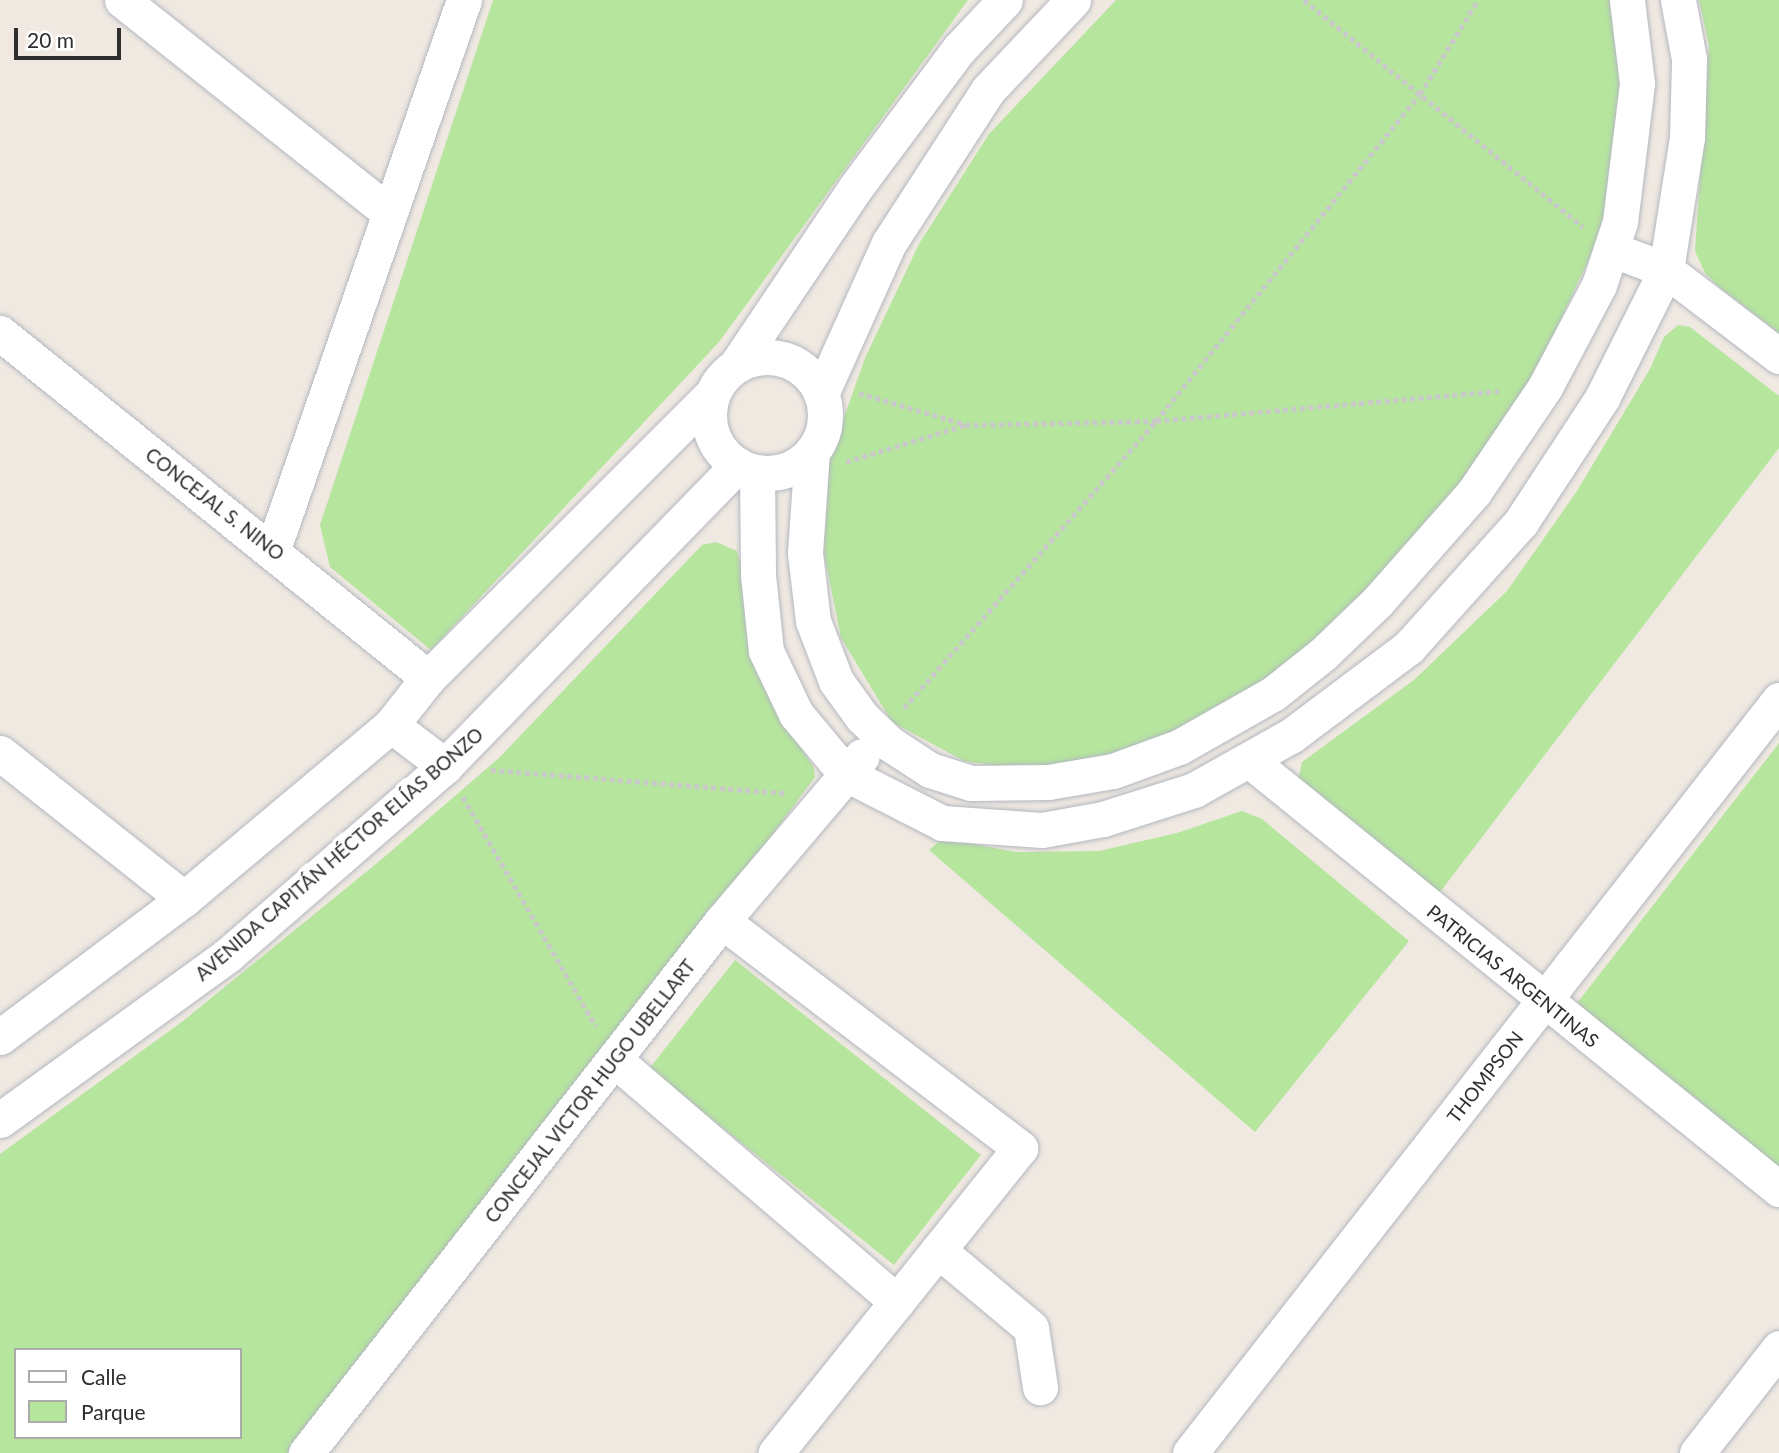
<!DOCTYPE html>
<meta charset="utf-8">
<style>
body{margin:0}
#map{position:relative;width:1779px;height:1453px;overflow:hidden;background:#efe9e1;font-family:Lato,sans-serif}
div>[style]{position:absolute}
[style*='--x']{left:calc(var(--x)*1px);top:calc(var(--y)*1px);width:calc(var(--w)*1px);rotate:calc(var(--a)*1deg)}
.green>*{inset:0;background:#b6e59e}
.path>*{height:4.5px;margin-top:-2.25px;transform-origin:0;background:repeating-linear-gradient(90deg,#c9c9c9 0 5px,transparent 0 8.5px)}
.roads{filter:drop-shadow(0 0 2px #b4b7c1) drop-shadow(0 0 2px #b4b7c1)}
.street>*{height:35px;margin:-17.5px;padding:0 17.5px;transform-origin:17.5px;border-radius:17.5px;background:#fff}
.street>.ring{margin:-17.5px;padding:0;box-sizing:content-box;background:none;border:35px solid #fff;border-radius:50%}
span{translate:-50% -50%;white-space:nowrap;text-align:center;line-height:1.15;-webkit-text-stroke:7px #fff;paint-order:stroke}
.street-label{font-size:19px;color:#2e2e2e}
.legend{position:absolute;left:14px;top:1348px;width:228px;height:91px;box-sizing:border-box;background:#fff;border:2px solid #ababab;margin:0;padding:9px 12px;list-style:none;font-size:21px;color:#2e2e2e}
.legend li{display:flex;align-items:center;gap:14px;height:35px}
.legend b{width:35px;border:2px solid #ababab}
.scale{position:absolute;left:14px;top:28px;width:107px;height:32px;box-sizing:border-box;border:4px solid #2e2e2e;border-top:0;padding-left:9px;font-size:21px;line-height:24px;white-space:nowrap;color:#2e2e2e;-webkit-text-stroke:5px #fff;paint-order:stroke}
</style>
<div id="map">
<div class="green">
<i style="clip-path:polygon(493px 0,968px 0,719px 342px,431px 650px,330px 567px,320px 525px)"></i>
<i style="clip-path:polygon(1116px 0,1612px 0,1621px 54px,1620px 120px,1601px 234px,1529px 386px,1466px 480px,1405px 553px,1296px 660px,1201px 720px,1113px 755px,1026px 770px,964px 761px,892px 722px,841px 638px,824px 553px,829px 460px,865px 358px,919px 244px,989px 134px)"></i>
<i style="clip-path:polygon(1699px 0,1779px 0,1779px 333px,1719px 287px,1705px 273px,1695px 251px,1709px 46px)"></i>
<i style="clip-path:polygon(1678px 325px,1690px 327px,1779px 396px,1779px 448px,1437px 896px,1298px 781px,1302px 762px,1414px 680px,1507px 591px,1577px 491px,1650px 369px,1664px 337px)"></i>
<i style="clip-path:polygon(evenodd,716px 542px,737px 551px,783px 720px,814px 768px,815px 777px,711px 918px,288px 1453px,0 1453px,0 1154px,183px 1021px,382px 859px,500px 757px,702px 545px,716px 542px,16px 1350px,240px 1350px,240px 1437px,16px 1437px,16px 1350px)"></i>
<i style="clip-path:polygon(1779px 743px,1779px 1174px,1571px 1011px)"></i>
<i style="clip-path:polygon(1242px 811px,1262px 819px,1409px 941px,1255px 1132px,929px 850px,943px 838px,1015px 852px,1099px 851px,1177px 833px)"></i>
<i style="clip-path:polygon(735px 960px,981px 1155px,894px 1265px,649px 1069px)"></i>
</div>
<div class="path">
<i style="--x:1304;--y:0;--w:360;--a:39.1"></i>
<i style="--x:859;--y:393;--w:109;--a:16.4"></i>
<i style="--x:846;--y:462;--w:125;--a:-17.3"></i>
<i style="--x:965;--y:425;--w:191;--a:-1.2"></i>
<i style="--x:1156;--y:421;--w:344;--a:-5"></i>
<i style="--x:904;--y:708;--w:382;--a:-48.7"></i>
<i style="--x:1156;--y:421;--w:420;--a:-51.1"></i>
<i style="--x:1420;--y:94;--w:110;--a:-58.3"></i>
<i style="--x:491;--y:770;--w:296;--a:4.5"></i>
<i style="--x:463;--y:797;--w:265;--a:59.9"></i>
</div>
<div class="roads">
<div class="street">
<i style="--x:122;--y:0;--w:342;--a:38.5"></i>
<i style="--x:1611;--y:249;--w:59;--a:20.9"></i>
<i style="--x:1666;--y:270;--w:142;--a:37.3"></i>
<i style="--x:0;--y:333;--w:550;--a:38.87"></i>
<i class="ring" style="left:709px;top:357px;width:81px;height:81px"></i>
<i style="--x:737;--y:364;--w:213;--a:-56.1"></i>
<i style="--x:856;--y:187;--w:172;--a:-53.3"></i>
<i style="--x:959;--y:49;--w:67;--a:-46.8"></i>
<i style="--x:821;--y:394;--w:166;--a:-65.8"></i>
<i style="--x:889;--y:243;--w:182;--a:-57.1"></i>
<i style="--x:988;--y:90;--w:124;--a:-46.6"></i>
<i style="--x:812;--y:452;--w:101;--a:94"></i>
<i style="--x:805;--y:553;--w:68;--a:83.3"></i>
<i style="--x:813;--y:621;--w:64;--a:69"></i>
<i style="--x:836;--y:681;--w:44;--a:54.2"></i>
<i style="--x:862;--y:717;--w:39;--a:44"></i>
<i style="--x:890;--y:744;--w:48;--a:33"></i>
<i style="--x:930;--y:770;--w:43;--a:17.6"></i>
<i style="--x:971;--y:783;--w:77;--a:-0.7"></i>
<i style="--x:1048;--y:782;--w:66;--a:-9.6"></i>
<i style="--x:1113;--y:771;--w:70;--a:-20"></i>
<i style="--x:1179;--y:747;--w:109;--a:-29.6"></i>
<i style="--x:1274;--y:693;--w:63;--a:-38.5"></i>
<i style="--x:1323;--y:654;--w:76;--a:-43.9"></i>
<i style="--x:1378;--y:601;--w:145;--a:-48.6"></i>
<i style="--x:1474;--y:492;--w:127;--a:-55.9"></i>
<i style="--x:1545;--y:387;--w:115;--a:-62.1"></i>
<i style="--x:1599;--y:285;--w:66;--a:-71.6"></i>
<i style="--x:1620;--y:222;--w:140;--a:-83"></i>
<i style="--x:1637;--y:83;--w:84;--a:-96.9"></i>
<i style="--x:757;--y:473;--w:102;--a:89.4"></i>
<i style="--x:758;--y:575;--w:76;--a:84"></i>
<i style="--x:766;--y:651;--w:70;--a:64.5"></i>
<i style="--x:796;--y:714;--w:78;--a:50.2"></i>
<i style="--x:846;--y:774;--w:108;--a:27"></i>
<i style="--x:942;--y:823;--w:100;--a:4"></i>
<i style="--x:1042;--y:830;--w:62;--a:-10.2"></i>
<i style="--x:1103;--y:819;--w:96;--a:-17.7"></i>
<i style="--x:1194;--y:790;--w:112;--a:-29.3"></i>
<i style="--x:1292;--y:735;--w:146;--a:-36.9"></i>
<i style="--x:1409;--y:647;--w:168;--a:-48.1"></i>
<i style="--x:1521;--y:522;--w:148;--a:-56.8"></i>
<i style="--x:1602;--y:398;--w:143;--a:-63.4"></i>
<i style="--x:1666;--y:270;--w:134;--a:-81"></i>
<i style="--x:1687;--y:138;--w:79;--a:-88.5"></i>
<i style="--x:1689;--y:59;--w:60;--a:-100.6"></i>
<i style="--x:273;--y:549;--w:581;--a:-70.82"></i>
<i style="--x:391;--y:725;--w:68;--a:37.2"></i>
<i style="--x:0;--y:753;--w:235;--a:38.4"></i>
<i style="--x:1249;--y:760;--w:682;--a:38.99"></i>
<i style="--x:722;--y:921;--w:375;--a:37.3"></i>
<i style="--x:1020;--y:1148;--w:391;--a:128.7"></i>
<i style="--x:0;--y:1037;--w:230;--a:-36.9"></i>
<i style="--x:184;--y:899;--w:270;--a:-40"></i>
<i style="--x:391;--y:725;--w:60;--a:-51.8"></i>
<i style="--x:428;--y:678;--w:400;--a:-45"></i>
<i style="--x:616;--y:1061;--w:370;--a:40.6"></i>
<i style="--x:0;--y:1120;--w:283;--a:-35.9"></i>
<i style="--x:229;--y:954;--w:286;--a:-41"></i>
<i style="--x:445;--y:766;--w:420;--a:-45.8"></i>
<i style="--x:938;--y:1250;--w:121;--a:40"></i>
<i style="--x:1031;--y:1328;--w:60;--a:81.3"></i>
<i style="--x:306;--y:1453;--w:675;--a:-51.98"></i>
<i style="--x:722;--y:921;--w:216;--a:-49.7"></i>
<i style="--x:1190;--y:1453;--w:956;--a:-51.97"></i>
<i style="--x:1697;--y:1453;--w:133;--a:-52"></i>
</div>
</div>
<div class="street-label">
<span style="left:215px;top:504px;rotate:38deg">CONCEJAL S. NINO</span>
<span style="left:339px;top:854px;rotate:-41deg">AVENIDA CAPITÁN HÉCTOR ELÍAS BONZO</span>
<span style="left:1513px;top:976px;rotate:39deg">PATRICIAS ARGENTINAS</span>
<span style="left:1485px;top:1077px;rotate:-52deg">THOMPSON</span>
<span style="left:590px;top:1091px;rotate:-52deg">CONCEJAL VICTOR HUGO UBELLART</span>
</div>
<ul class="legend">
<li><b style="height:9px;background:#fff"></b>Calle</li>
<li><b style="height:19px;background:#b6e59e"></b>Parque</li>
</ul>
<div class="scale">20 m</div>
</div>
